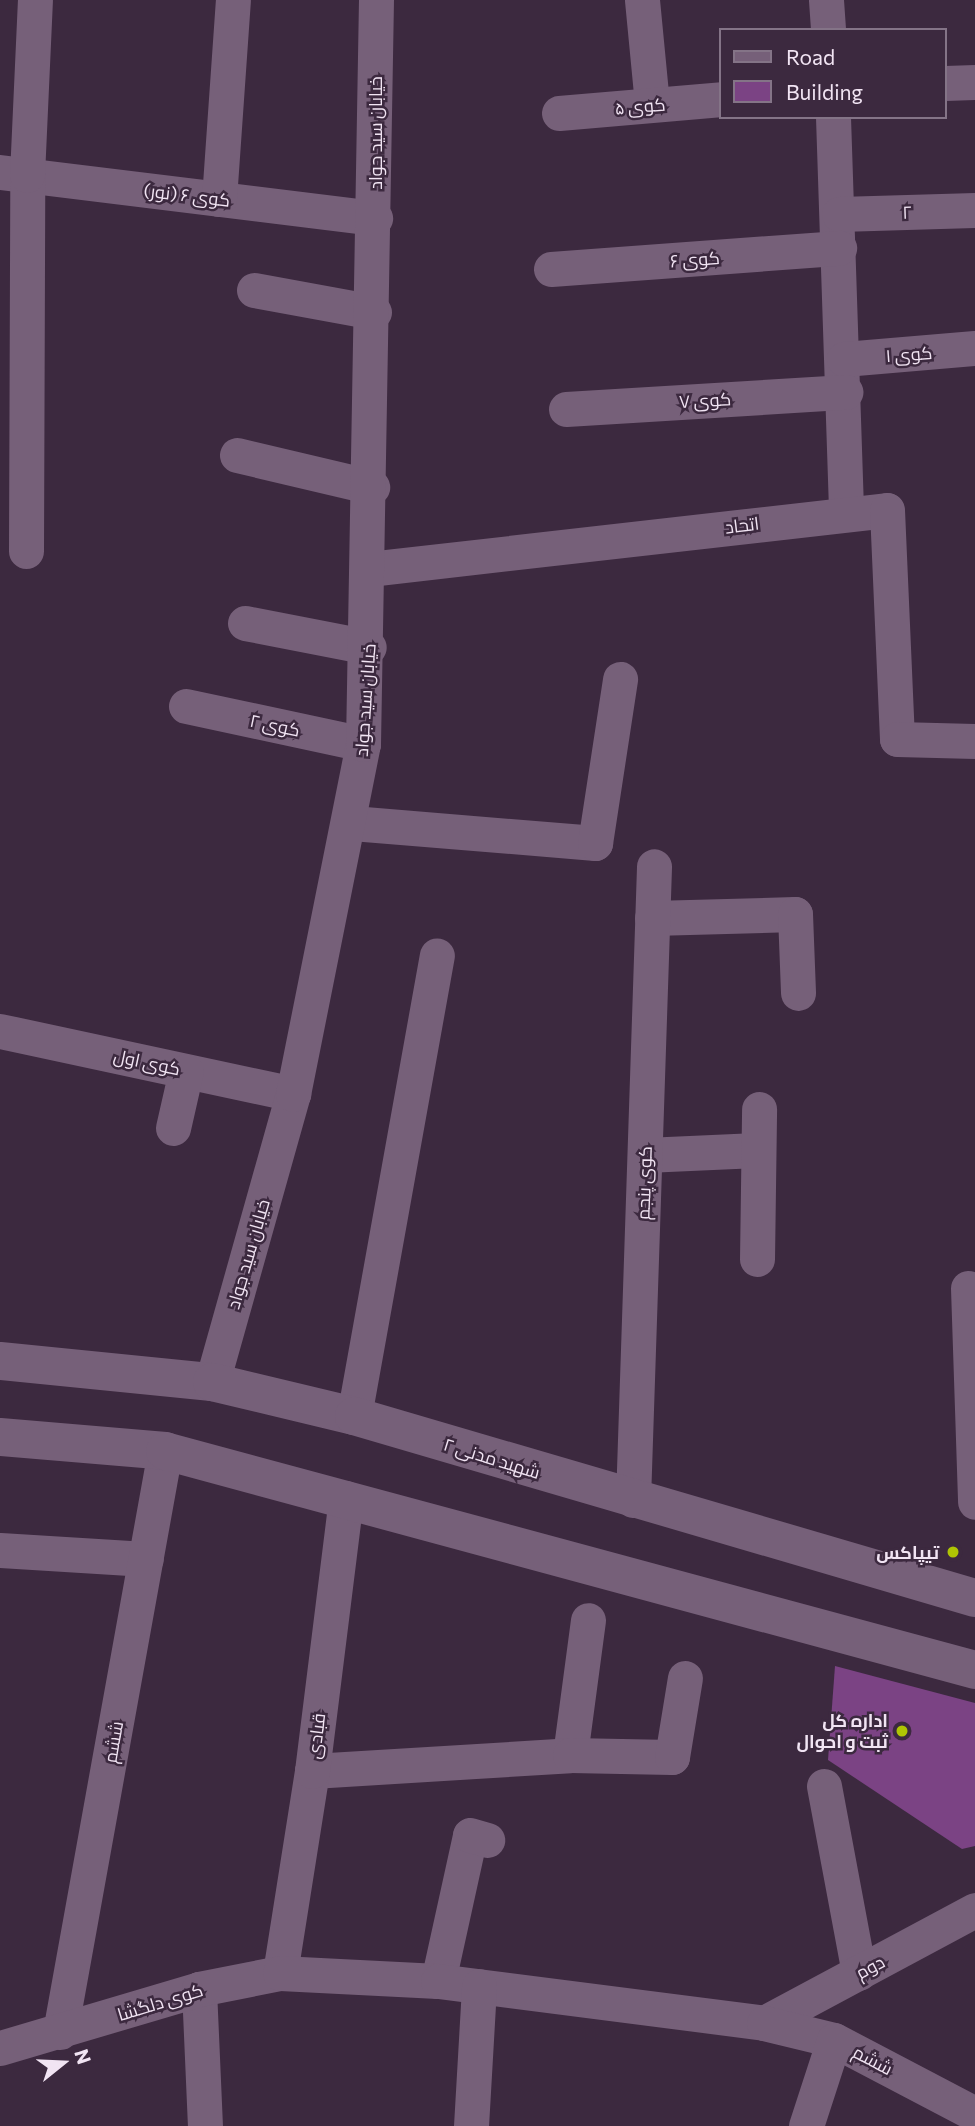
<!DOCTYPE html>
<meta charset="utf-8">
<style>
body{margin:0}
#map{position:relative;width:975px;height:2126px;overflow:hidden;background:#3c293f;font-family:Commissioner,Cairo,sans-serif}
div>[style]{position:absolute}
[style*='--x']{left:calc(var(--x)*1px);top:calc(var(--y)*1px);width:calc(var(--w)*1px);rotate:calc(var(--a)*1deg)}
.building>*{inset:0;background:#7b4384}
.street>*{height:35px;margin:-17.5px;padding:0 17.5px;transform-origin:17.5px;border-radius:17.5px;background:#766079}
.secondary>*{height:38px;margin:-19px;padding:0 19px;transform-origin:19px;border-radius:19px;background:#766079}
.dots>*{width:19px;height:19px;translate:-50% -50%;box-sizing:border-box;border:4px solid #3c293f;border-radius:50%}
span{translate:-50% -50%;white-space:nowrap;text-align:center;line-height:1.15;-webkit-text-stroke:5px #3c293f;paint-order:stroke}
.street-label{font-size:18px;color:#f1e4f3}
.poi-label{font-size:18px;color:#f1e4f3;font-weight:700}
.right{translate:-100% -50%;text-align:right}
.legend{position:absolute;left:719px;top:28px;width:228px;height:91px;box-sizing:border-box;background:#3c293f;border:2px solid #847487;margin:0;padding:9px 12px;list-style:none;font-size:21px;color:#f1e4f3}
.legend li{display:flex;align-items:center;gap:14px;height:35px}
.legend b{width:35px;border:2px solid #847487}
.north{position:absolute;left:28px;top:2028px;width:70px;height:70px;-webkit-text-stroke:5px #3c293f;paint-order:stroke;rotate:72deg;font-size:19px;font-weight:700;line-height:28px;text-align:center;color:#f1e4f3}
.north::after{content:'';display:block;margin:auto;width:24px;height:32px;background:#f1e4f3;clip-path:polygon(50% 0,100% 100%,50% 72%,0 100%)}
</style>
<div id="map">
<div class="building">
<i style="clip-path:polygon(835px 1666px,975px 1703px,975px 1846px,962px 1849px,828px 1760px)"></i>
</div>
<div class="street">
<i style="--x:642;--y:0;--w:104;--a:84.5"></i>
<i style="--x:826;--y:0;--w:30;--a:86"></i>
<i style="--x:945;--y:83;--w:30;--a:-2"></i>
<i style="--x:559;--y:113;--w:163;--a:-4.9"></i>
<i style="--x:833;--y:117;--w:396;--a:88.1"></i>
<i style="--x:0;--y:172;--w:378;--a:7"></i>
<i style="--x:219;--y:199;--w:199;--a:-86"></i>
<i style="--x:839;--y:214;--w:136;--a:-1.7"></i>
<i style="--x:551;--y:269;--w:289;--a:-4.2"></i>
<i style="--x:254;--y:290;--w:122;--a:10.4"></i>
<i style="--x:844;--y:359;--w:131;--a:-4.8"></i>
<i style="--x:566;--y:409;--w:280;--a:-3.5"></i>
<i style="--x:237;--y:455;--w:139;--a:13.3"></i>
<i style="--x:26;--y:551;--w:376;--a:-89.8"></i>
<i style="--x:27;--y:175;--w:175;--a:-87.4"></i>
<i style="--x:369;--y:569;--w:521;--a:-6.5"></i>
<i style="--x:887;--y:510;--w:229;--a:87.5"></i>
<i style="--x:897;--y:739;--w:78;--a:1.5"></i>
<i style="--x:245;--y:623;--w:126;--a:11"></i>
<i style="--x:186;--y:706;--w:181;--a:12.1"></i>
<i style="--x:352;--y:823;--w:244;--a:4.7"></i>
<i style="--x:595;--y:843;--w:166;--a:-81.3"></i>
<i style="--x:652;--y:918;--w:143;--a:-1.6"></i>
<i style="--x:795;--y:914;--w:79;--a:87.8"></i>
<i style="--x:0;--y:1031;--w:300;--a:12.1"></i>
<i style="--x:173;--y:1128;--w:58;--a:-77.2"></i>
<i style="--x:645;--y:1155;--w:112;--a:-2.6"></i>
<i style="--x:757;--y:1259;--w:150;--a:-89.2"></i>
<i style="--x:968;--y:1288;--w:214;--a:88.1"></i>
<i style="--x:212;--y:1382;--w:299;--a:-74.3"></i>
<i style="--x:293;--y:1094;--w:357;--a:-78.7"></i>
<i style="--x:363;--y:744;--w:744;--a:-89"></i>
<i style="--x:354;--y:1416;--w:468;--a:-79.8"></i>
<i style="--x:633;--y:1500;--w:634;--a:-88.1"></i>
<i style="--x:0;--y:1550;--w:146;--a:3.5"></i>
<i style="--x:570;--y:1755;--w:136;--a:-82.4"></i>
<i style="--x:312;--y:1771;--w:258;--a:-3.5"></i>
<i style="--x:570;--y:1755;--w:102;--a:1.1"></i>
<i style="--x:672;--y:1757;--w:80;--a:-80.7"></i>
<i style="--x:824;--y:1786;--w:190;--a:79.4"></i>
<i style="--x:280;--y:1973;--w:205;--a:-81"></i>
<i style="--x:312;--y:1771;--w:275;--a:-82.9"></i>
<i style="--x:438;--y:1981;--w:149;--a:-77.6"></i>
<i style="--x:470;--y:1835;--w:18;--a:16"></i>
<i style="--x:199;--y:1989;--w:137;--a:87.5"></i>
<i style="--x:764;--y:2023;--w:239;--a:-28.2"></i>
<i style="--x:60;--y:2032;--w:590;--a:-79.76"></i>
<i style="--x:0;--y:2048;--w:208;--a:-16.5"></i>
<i style="--x:199;--y:1989;--w:83;--a:-11.2"></i>
<i style="--x:280;--y:1973;--w:158;--a:2.9"></i>
<i style="--x:438;--y:1981;--w:329;--a:7.3"></i>
<i style="--x:764;--y:2023;--w:72;--a:13.7"></i>
<i style="--x:834;--y:2040;--w:159;--a:27.7"></i>
<i style="--x:471;--y:2126;--w:140;--a:-86.7"></i>
<i style="--x:806;--y:2126;--w:90;--a:-72"></i>
</div>
<div class="secondary">
<i style="--x:0;--y:1361;--w:213;--a:5.7"></i>
<i style="--x:212;--y:1382;--w:146;--a:13.5"></i>
<i style="--x:354;--y:1416;--w:647;--a:16.33"></i>
<i style="--x:0;--y:1437;--w:166;--a:4.8"></i>
<i style="--x:165;--y:1451;--w:839;--a:15.13"></i>
</div>
<div class="dots">
<i style="left:953px;top:1552px;background:#afc504"></i>
<i style="left:902px;top:1731px;background:#afc504"></i>
</div>
<div class="street-label">
<span style="left:640px;top:106px;rotate:-5deg">کوی ۵</span>
<span style="left:375px;top:133px;rotate:-90deg">خیابان سید جواد</span>
<span style="left:187px;top:195px;rotate:7deg">کوی ۶ (نور)</span>
<span style="left:907px;top:212px;rotate:-2deg">۲</span>
<span style="left:695px;top:259px;rotate:-4deg">کوی ۶</span>
<span style="left:909px;top:354px;rotate:-4deg">کوی ۱</span>
<span style="left:705px;top:400px;rotate:-3deg">کوی ۷</span>
<span style="left:742px;top:525px;rotate:-7deg">اتحاد</span>
<span style="left:365px;top:700px;rotate:-86deg">خیابان سید جواد</span>
<span style="left:275px;top:725px;rotate:12deg">کوی ۲</span>
<span style="left:147px;top:1062px;rotate:12deg">کوی اول</span>
<span style="left:644px;top:1183px;rotate:-88deg">کوی پنجم</span>
<span style="left:248px;top:1254px;rotate:-74deg">خیابان سید جواد</span>
<span style="left:492px;top:1458px;rotate:17deg">شهید مدنی ۲</span>
<span style="left:316px;top:1736px;rotate:-83deg">قبادی</span>
<span style="left:113px;top:1742px;rotate:-80deg">ششم</span>
<span style="left:870px;top:1967px;rotate:-28deg">دوم</span>
<span style="left:160px;top:2002px;rotate:-17deg">کوی دلگشا</span>
<span style="left:873px;top:2060px;rotate:28deg">ششم</span>
</div>
<div class="poi-label">
<span class="right" style="left:939px;top:1552px">تیپاکس</span>
<span class="right" style="left:888px;top:1731px">اداره کل<br>ثبت و احوال</span>
</div>
<ul class="legend">
<li><b style="height:9px;background:#766079"></b>Road</li>
<li><b style="height:19px;background:#7b4384"></b>Building</li>
</ul>
<div class="north">N</div>
</div>
